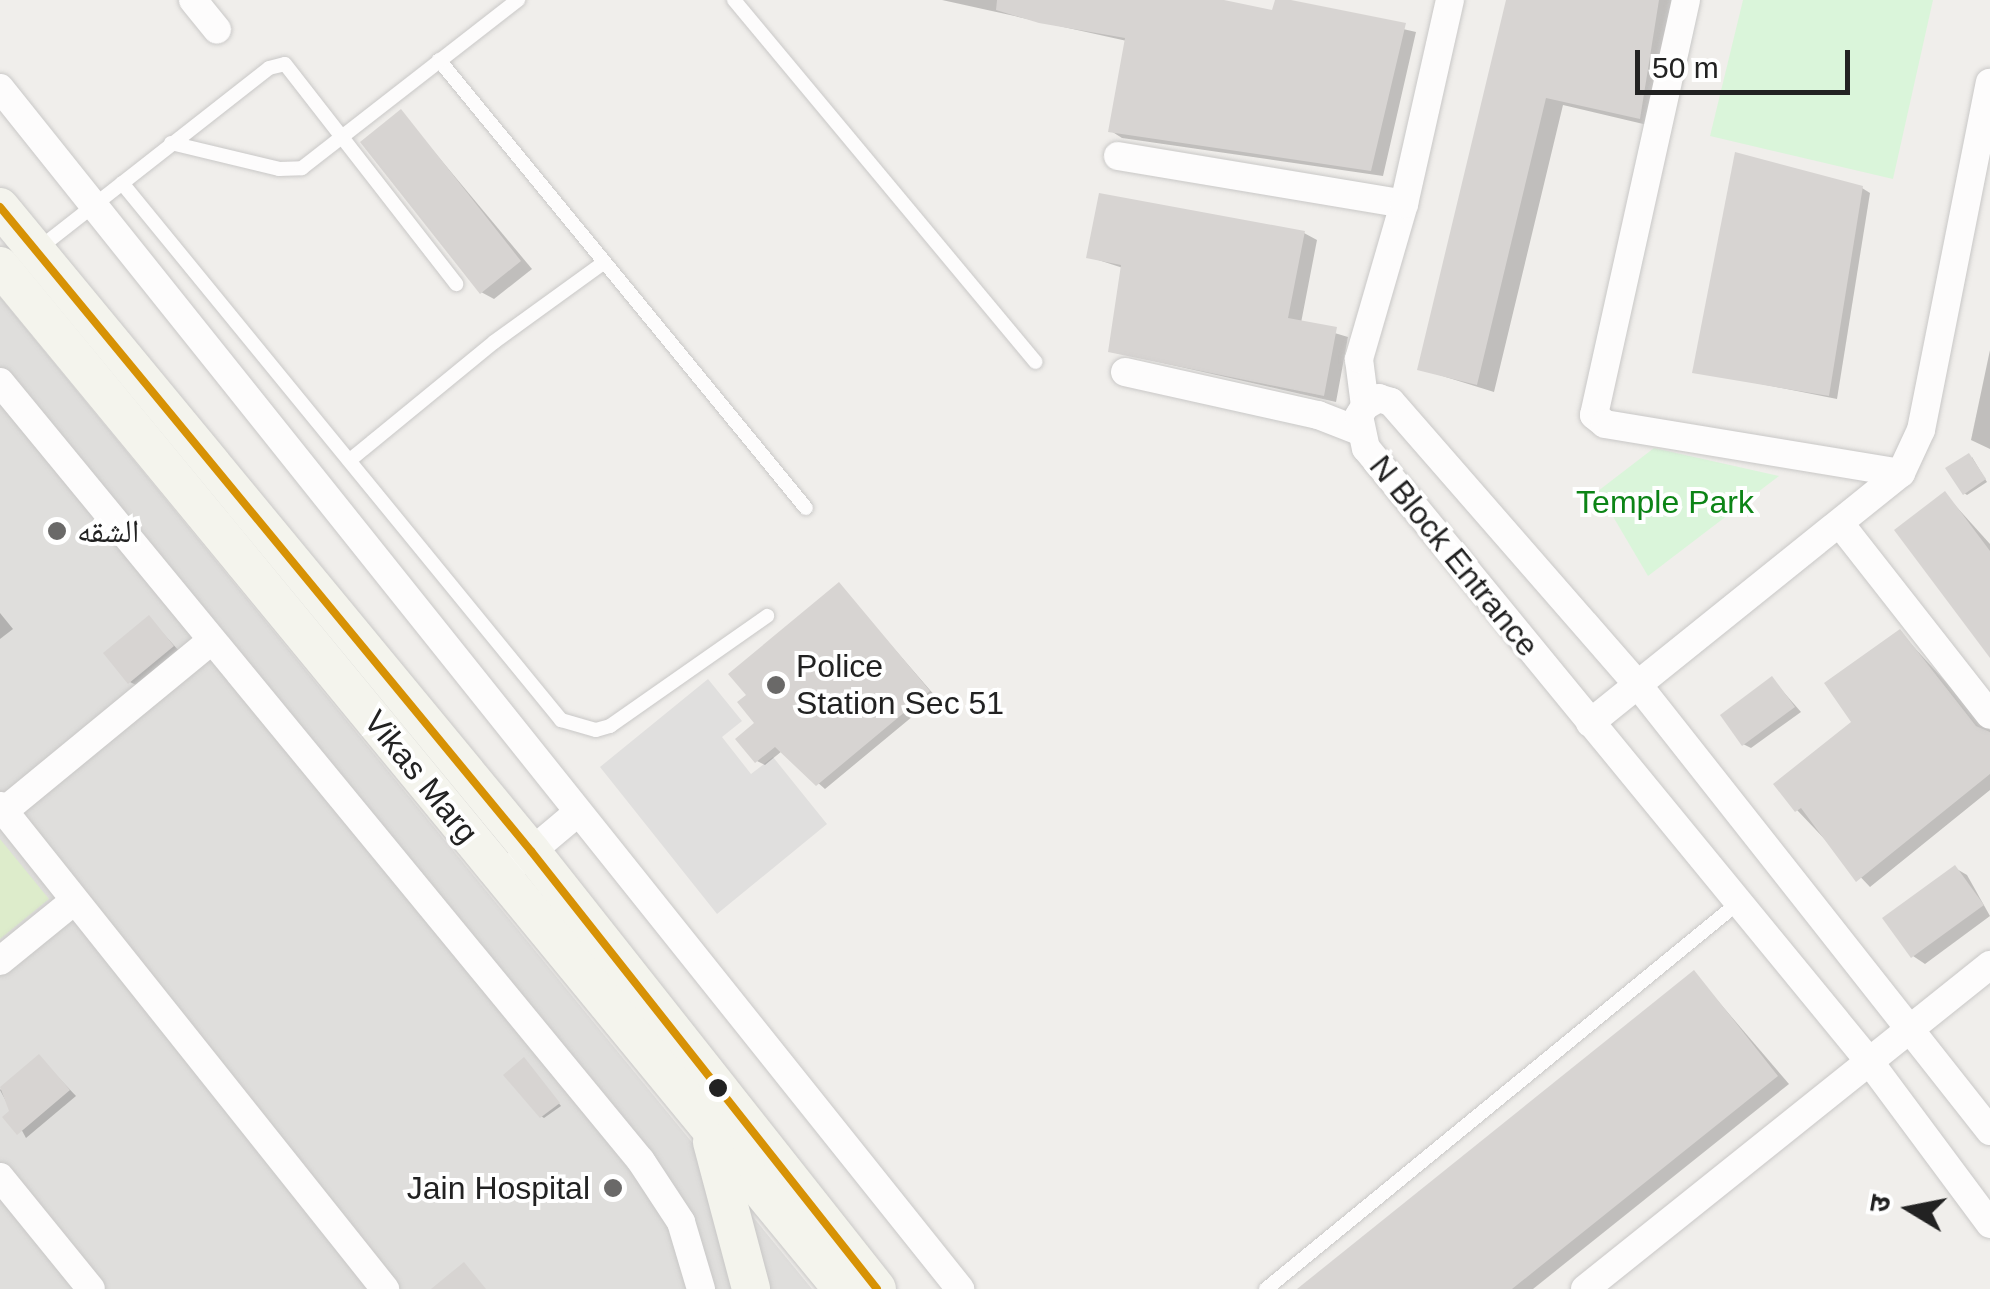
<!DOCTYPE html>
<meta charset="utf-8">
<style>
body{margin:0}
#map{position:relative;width:1990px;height:1289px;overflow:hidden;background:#f0eeeb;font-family:Helvetica,"Noto Naskh Arabic","Noto Sans Devanagari",sans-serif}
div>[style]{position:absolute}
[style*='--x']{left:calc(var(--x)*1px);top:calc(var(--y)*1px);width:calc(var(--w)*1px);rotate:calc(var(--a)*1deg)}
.residential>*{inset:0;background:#dfdedc}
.grass>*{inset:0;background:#ddeccb}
.park>*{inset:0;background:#daf5da}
.parking>*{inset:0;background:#e0dfde}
.shadow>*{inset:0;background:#0003}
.building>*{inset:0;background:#d7d4d2}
.roads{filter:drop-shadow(0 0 2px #c9c8c7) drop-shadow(0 0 2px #c9c8c7)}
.service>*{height:14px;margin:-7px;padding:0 7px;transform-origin:7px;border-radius:7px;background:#fdfcfc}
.minor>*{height:28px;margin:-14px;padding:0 14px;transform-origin:14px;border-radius:14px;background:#fdfcfc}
.secondary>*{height:38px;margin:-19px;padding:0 19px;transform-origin:19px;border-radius:19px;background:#f4f4ed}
.bus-1>*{height:8px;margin:-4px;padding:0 4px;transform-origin:4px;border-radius:4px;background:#d79205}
.dots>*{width:28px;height:28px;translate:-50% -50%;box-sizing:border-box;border:5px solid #fff;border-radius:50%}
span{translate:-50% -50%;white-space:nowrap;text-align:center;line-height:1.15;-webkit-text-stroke:8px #fff;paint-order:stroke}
.park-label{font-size:32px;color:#0c8416}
.poi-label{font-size:32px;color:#222}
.left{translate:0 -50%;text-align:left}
.right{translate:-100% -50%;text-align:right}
.street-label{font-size:32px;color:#222}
.north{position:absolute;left:1860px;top:1159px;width:100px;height:100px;-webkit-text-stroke:8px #fff;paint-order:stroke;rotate:280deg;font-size:28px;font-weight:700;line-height:40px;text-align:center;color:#222}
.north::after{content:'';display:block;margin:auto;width:35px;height:45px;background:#222;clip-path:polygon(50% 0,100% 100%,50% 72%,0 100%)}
.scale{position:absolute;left:1635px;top:50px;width:215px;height:45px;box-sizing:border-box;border:5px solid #222;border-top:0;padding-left:12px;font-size:30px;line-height:35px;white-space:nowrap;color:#222;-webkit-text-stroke:8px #fff;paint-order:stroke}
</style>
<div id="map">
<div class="residential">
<i style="clip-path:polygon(0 297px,812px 1289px,0 1289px)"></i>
</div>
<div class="grass">
<i style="clip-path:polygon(0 839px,49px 899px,0 939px)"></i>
</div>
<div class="park">
<i style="clip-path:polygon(1743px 0,1933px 0,1893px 179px,1710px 136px)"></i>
<i style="clip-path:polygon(1654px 448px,1779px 476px,1648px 576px,1598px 491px)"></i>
</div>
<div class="parking">
<i style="clip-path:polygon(708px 679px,742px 721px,722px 737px,751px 774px,773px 757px,827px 824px,717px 914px,600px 767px)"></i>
</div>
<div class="shadow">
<i style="clip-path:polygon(942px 0,1208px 0,1274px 13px,1277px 0,1416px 32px,1383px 176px,1122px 138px,1111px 131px,1127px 41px)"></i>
<i style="clip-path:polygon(1510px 0,1677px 0,1656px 127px,1563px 105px,1494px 392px,1420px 369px)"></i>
<i style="clip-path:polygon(401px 112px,532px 269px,494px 299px,481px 292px)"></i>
<i style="clip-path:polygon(1862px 188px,1870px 193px,1837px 399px,1695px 371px)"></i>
<i style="clip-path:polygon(1304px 233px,1317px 240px,1301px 323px,1348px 337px,1336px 402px,1110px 351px,1123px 268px,1089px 257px)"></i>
<i style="clip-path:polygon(1990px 350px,1990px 449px,1971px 440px)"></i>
<i style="clip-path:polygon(1972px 457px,1987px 482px,1967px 495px,1964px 493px)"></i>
<i style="clip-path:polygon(1945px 494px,1990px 544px,1990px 654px)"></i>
<i style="clip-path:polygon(839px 585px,936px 697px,825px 789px,782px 751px,765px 765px,757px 761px,758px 723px)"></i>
<i style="clip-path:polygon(0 613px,13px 629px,0 639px)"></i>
<i style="clip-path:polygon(149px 618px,180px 652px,138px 686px,130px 682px)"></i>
<i style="clip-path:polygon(1900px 632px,1990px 730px,1990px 790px,1870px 887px,1797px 810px,1854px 722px)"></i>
<i style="clip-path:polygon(1772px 679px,1801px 712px,1751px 748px,1743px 744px)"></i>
<i style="clip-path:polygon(1955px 868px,1967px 875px,1990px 916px,1925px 964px,1913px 956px)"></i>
<i style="clip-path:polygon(1694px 973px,1789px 1084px,1533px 1289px,1301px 1289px)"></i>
<i style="clip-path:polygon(39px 1057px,76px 1096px,26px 1138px,0 1090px)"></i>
<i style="clip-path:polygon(527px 1062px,561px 1106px,544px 1118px,541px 1116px)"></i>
</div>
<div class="building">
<i style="clip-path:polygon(997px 0,1224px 0,1272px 10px,1275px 0,1291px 0,1406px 23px,1371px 171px,1108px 132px,1125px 38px,1039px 23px,996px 10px)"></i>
<i style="clip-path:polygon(1506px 0,1659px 0,1640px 119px,1546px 98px,1477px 385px,1417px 370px)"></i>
<i style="clip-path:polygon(401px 109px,521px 261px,480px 294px,360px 142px)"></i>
<i style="clip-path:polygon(1735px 152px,1863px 186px,1829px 396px,1692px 373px)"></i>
<i style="clip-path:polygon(1099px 193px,1305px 231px,1288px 318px,1337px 327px,1324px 396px,1108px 352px,1121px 265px,1086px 258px)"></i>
<i style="clip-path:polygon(1969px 453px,1986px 479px,1963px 495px,1945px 468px)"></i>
<i style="clip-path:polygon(1945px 491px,1990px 551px,1990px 658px,1894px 530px)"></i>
<i style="clip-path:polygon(839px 582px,930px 691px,816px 786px,775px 747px,755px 763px,735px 739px,754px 723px,737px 702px,746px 695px,728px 674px)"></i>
<i style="clip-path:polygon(149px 615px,174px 646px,128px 684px,103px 653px)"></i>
<i style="clip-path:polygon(1900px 629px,1976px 726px,1990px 732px,1990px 774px,1856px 882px,1801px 808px,1795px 812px,1773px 784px,1851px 722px,1824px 683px)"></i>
<i style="clip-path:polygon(1772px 676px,1795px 707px,1742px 746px,1720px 715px)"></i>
<i style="clip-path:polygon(1955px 865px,1984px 905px,1911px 958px,1882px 918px)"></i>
<i style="clip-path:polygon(1694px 970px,1778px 1076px,1512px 1289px,1297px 1289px)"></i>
<i style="clip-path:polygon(39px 1054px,70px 1090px,17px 1135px,2px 1117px,9px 1111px,0 1087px)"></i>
<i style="clip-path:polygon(524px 1057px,560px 1103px,540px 1118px,503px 1075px)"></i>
<i style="clip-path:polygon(464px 1262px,486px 1289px,431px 1289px)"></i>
</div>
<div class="roads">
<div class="service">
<i style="--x:734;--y:0;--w:471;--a:50.2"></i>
<i style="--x:439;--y:60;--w:579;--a:50.68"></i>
<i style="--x:171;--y:143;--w:111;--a:13.5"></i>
<i style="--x:279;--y:169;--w:23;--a:-2"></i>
<i style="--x:302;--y:168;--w:274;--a:-37.9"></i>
<i style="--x:122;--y:183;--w:694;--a:50.73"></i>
<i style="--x:561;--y:720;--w:36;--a:16"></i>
<i style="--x:596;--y:730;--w:15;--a:-16"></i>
<i style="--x:610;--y:726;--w:192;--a:-35"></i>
<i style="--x:37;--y:250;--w:295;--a:-38.1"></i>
<i style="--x:269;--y:68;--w:16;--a:-14"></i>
<i style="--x:285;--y:64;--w:279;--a:52.1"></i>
<i style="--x:350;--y:460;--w:186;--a:-39.3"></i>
<i style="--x:494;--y:342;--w:135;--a:-35.9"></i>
<i style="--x:1266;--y:1289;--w:610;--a:-39.28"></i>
</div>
<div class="minor">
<i style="--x:193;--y:0;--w:38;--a:51"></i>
<i style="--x:1686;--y:0;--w:425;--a:102.5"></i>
<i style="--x:1594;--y:415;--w:14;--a:39"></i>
<i style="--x:1605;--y:424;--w:300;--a:9.4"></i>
<i style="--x:0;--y:88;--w:1538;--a:51.36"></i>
<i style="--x:1118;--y:156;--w:290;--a:9.5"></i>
<i style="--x:1125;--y:372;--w:198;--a:12.6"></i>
<i style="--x:1318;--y:415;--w:44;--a:21.3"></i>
<i style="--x:0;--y:382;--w:1009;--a:50.55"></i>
<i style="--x:641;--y:1161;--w:73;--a:56.7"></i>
<i style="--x:681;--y:1222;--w:70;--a:73.4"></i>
<i style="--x:1365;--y:406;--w:47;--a:-97.3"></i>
<i style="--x:1359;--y:359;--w:161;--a:-73.8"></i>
<i style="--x:1404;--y:204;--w:209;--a:-77.3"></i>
<i style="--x:1841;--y:525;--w:241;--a:51.9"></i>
<i style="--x:1590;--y:723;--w:399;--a:-38.8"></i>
<i style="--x:1901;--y:473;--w:47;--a:-65.1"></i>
<i style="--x:1921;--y:430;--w:354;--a:-78.8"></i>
<i style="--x:0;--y:806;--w:618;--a:51.44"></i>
<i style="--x:4;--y:811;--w:266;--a:-39.4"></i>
<i style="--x:520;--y:861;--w:73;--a:-40"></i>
<i style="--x:0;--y:961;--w:95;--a:-39"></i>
<i style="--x:1990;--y:1131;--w:568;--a:-128.28"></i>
<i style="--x:1638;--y:685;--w:376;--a:-131.1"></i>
<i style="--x:1391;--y:402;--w:13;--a:-162"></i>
<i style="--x:1379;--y:398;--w:16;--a:150"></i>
<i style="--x:1365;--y:406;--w:12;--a:121"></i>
<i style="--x:1359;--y:416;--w:33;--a:78"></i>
<i style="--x:1366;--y:448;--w:793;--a:50.63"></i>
<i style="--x:1869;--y:1061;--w:203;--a:53.4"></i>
<i style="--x:0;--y:1177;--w:144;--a:50.9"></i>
<i style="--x:1585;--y:1289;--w:519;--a:-38.66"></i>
</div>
<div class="secondary">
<i style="--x:0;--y:207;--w:835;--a:50.49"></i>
<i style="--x:531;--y:851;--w:558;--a:51.69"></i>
<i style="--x:0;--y:266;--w:1325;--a:50.54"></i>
<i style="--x:712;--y:1142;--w:152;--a:75.1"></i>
</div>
</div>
<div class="bus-1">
<i style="--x:0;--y:207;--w:835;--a:50.49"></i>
<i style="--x:531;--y:851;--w:558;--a:51.69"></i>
</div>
<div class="dots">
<i style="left:57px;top:531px;background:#6a6968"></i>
<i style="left:776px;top:685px;background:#6a6968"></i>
<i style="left:718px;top:1088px;background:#222"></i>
<i style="left:613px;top:1188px;background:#6a6968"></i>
</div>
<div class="park-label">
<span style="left:1665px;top:502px">Temple Park</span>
</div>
<div class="poi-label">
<span class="left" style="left:77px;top:531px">الشقه</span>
<span class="left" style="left:796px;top:685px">Police<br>Station Sec 51</span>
<span class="right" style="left:590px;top:1188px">Jain Hospital</span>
</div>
<div class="street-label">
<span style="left:1454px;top:556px;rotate:51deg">N Block Entrance</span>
<span style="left:421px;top:777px;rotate:51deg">Vikas Marg</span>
</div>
<div class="north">उ</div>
<div class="scale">50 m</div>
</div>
